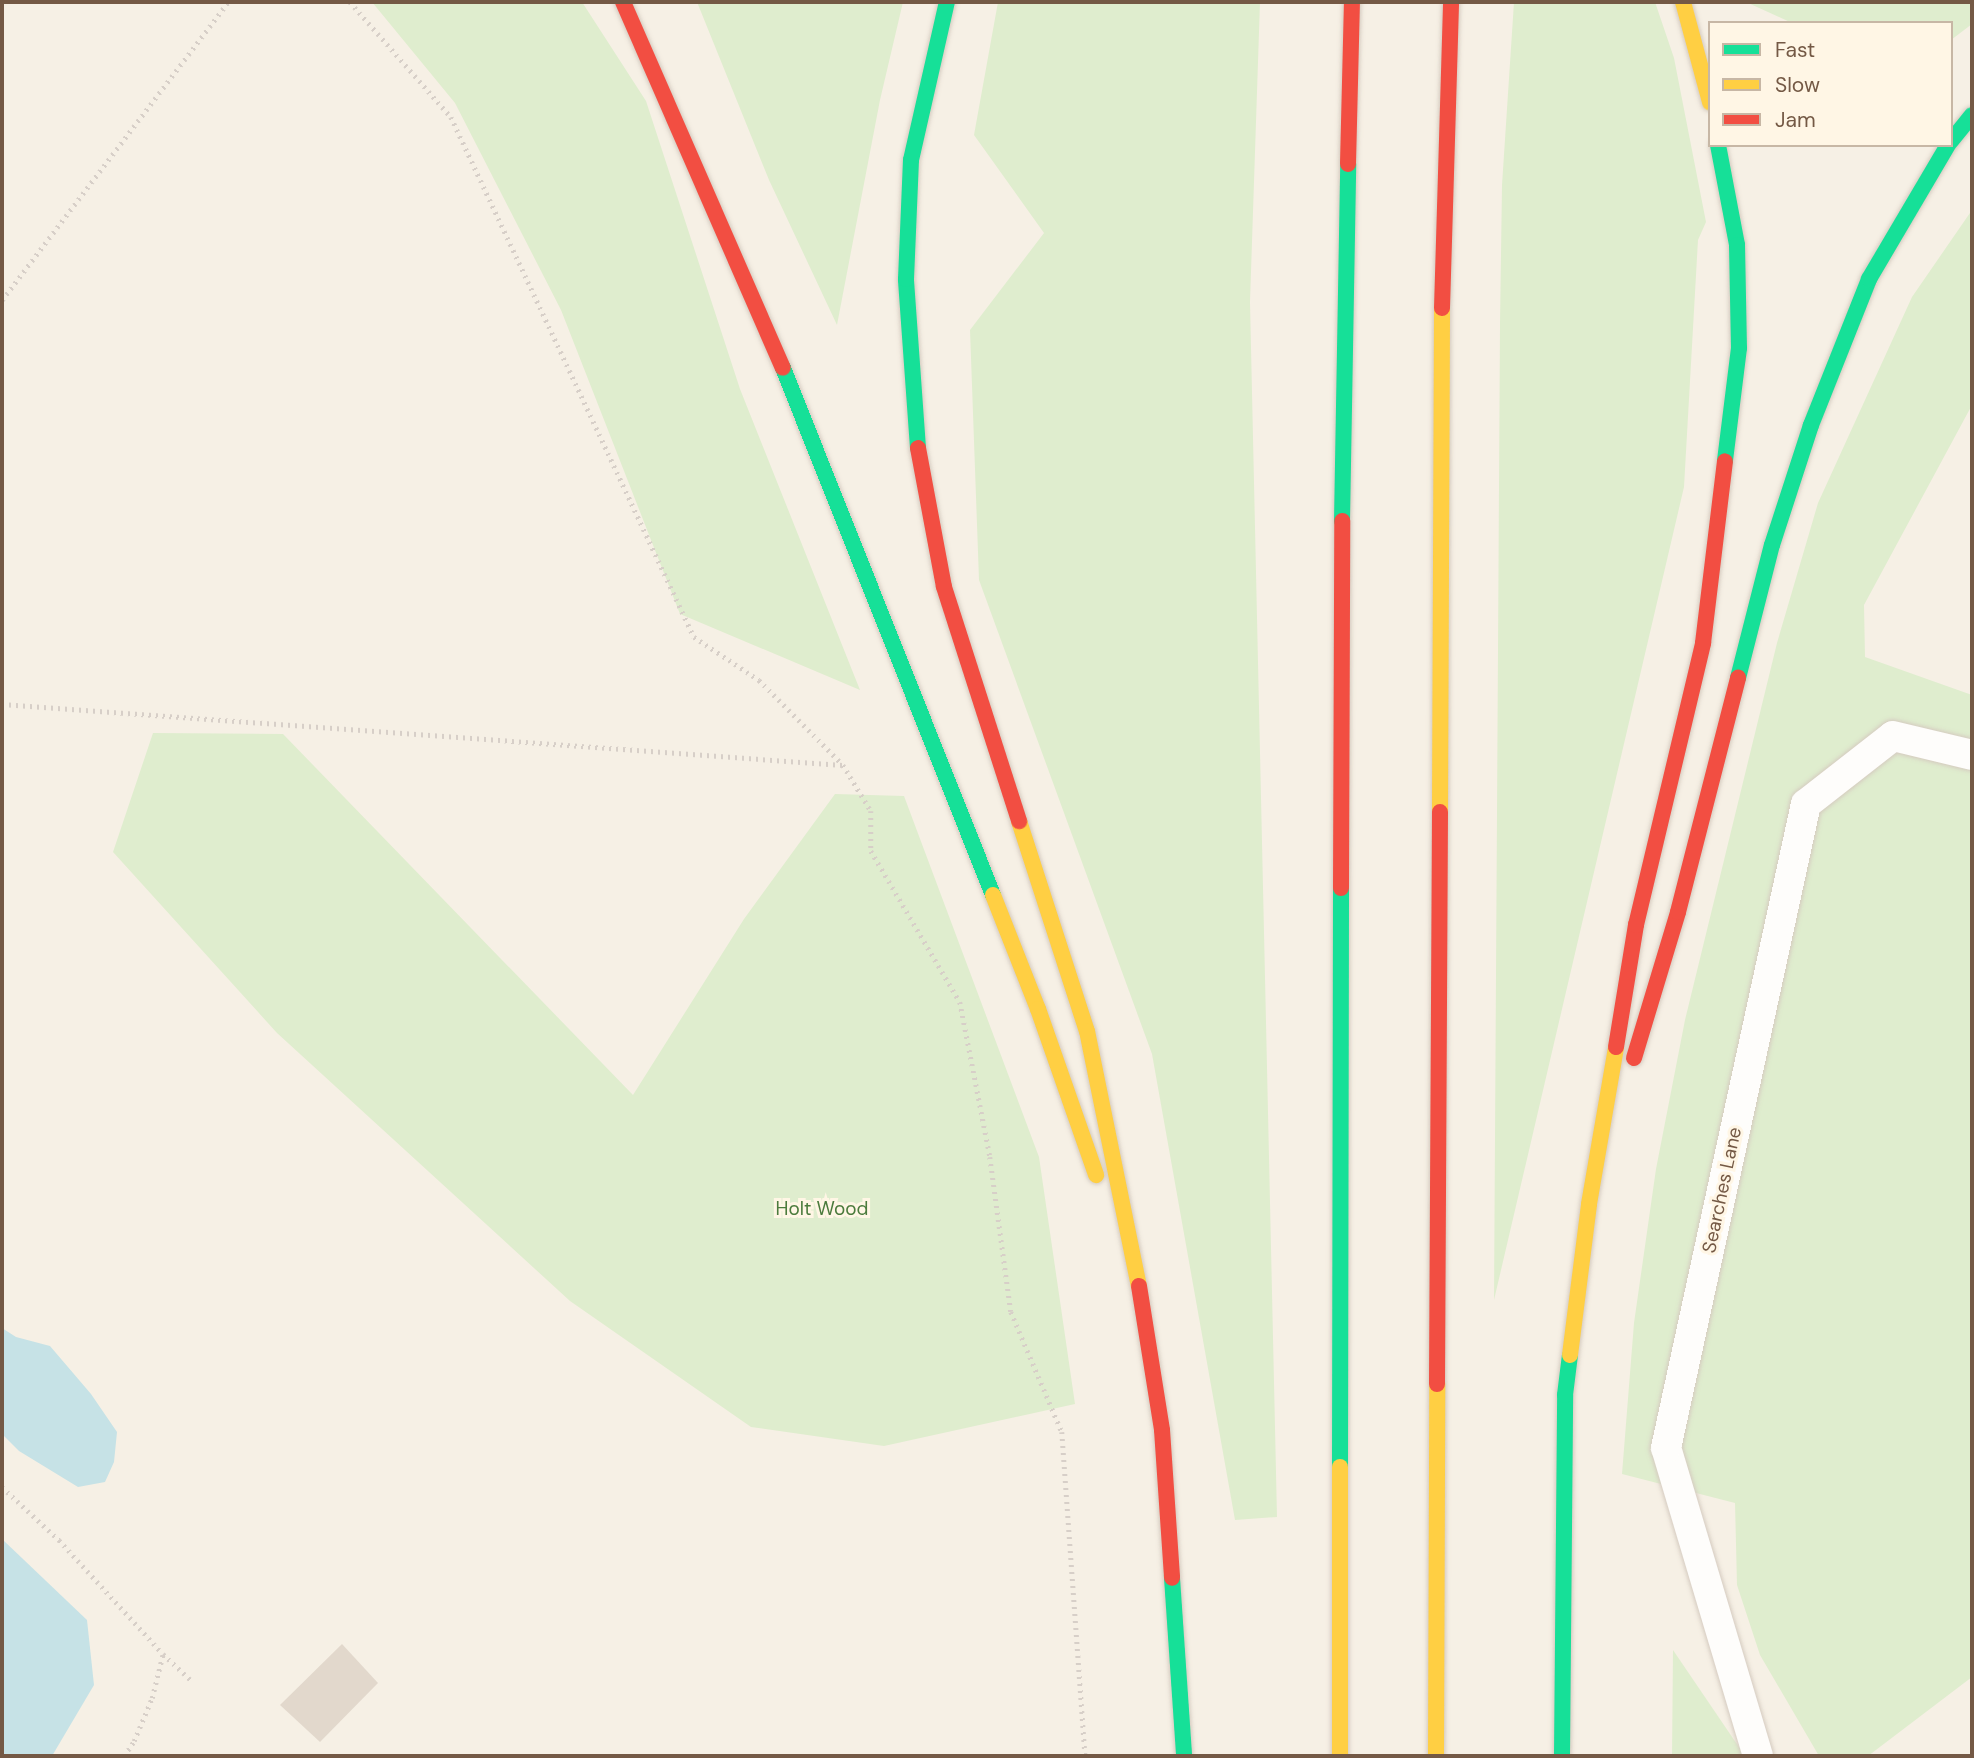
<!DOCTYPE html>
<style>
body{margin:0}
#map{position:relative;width:1974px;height:1758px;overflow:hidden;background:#f6f0e5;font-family:"DM Sans",sans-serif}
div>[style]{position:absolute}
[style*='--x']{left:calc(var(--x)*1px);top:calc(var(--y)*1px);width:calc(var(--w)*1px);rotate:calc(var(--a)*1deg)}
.green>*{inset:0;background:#dfedce}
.water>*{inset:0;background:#c6e2e6}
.building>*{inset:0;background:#e2d8cc}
.path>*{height:4.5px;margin-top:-2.25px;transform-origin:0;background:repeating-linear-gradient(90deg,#d7cfc8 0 2px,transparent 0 7px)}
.roads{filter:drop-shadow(0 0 2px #d5cbc0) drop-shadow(0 0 2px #d5cbc0)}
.street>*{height:30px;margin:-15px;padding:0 15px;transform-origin:15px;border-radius:15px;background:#fefdfb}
.fast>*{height:16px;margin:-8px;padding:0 8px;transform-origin:8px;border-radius:8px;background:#16e098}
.slow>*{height:16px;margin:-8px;padding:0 8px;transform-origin:8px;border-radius:8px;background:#ffcf43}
.jam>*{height:16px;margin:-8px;padding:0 8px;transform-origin:8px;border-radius:8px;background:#f24e42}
span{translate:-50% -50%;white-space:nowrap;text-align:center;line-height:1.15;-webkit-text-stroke:6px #fff6e5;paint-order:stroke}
.street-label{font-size:19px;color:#745945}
.park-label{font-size:19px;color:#4b7b3c}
.frame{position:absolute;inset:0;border:4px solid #745945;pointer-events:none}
.legend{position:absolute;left:1708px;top:21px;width:245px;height:126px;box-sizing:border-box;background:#fff6e5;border:2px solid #c7b7a5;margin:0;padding:9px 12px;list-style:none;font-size:21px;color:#745945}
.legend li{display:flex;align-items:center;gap:14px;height:35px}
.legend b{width:35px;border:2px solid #c7b7a5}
</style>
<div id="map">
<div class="green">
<i style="clip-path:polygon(372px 2px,582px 2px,646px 101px,740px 389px,860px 690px,680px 614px,561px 310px,455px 103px)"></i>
<i style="clip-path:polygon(697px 2px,903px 2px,880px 100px,837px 325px,769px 180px)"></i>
<i style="clip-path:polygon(998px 2px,1260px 2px,1250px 302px,1277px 1517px,1235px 1520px,1152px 1054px,979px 580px,970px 330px,1044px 233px,974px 135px)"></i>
<i style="clip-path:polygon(1514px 2px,1655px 2px,1674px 58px,1706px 222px,1698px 240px,1684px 487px,1494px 1300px,1500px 324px,1502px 185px)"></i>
<i style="clip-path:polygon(1746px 2px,1972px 2px,1972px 24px,1951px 40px,1951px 23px,1792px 23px)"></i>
<i style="clip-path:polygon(1972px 210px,1972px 405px,1864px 605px,1865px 657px,1972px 695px,1972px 1677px,1868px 1756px,1819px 1756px,1760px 1655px,1737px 1585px,1735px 1503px,1622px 1474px,1634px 1323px,1656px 1169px,1685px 1020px,1777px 643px,1818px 503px,1912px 297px)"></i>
<i style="clip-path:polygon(153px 733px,283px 734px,633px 1095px,744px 919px,835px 794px,904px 796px,1039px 1157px,1075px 1404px,884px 1446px,751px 1427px,570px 1301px,277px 1033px,113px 852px)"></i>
<i style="clip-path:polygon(1673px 1650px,1745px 1756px,1672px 1756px)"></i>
</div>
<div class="water">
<i style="clip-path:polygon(2px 1328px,16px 1337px,50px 1346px,91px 1394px,117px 1432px,114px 1462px,105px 1482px,78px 1487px,19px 1451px,2px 1434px)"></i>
<i style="clip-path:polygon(2px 1539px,87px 1620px,94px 1685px,52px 1756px,2px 1756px)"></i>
</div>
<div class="building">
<i style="clip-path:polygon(342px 1644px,378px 1683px,320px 1742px,280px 1705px)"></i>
</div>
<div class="path">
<i style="--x:350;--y:2;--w:153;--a:48.7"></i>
<i style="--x:451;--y:117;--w:574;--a:64.95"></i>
<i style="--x:694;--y:637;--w:78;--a:33.5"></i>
<i style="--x:759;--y:680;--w:118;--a:45.3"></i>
<i style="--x:2;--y:300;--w:374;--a:-52.8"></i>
<i style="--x:2;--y:704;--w:843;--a:4.15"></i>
<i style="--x:843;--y:765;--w:54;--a:58.7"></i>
<i style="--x:871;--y:811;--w:40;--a:90"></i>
<i style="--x:871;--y:851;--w:175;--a:59.5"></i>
<i style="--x:960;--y:1002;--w:158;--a:79"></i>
<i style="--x:990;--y:1157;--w:156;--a:82.3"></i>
<i style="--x:1011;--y:1312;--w:130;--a:67"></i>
<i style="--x:1062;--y:1432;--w:325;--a:85.9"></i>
<i style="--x:2;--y:1487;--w:78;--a:42.9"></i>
<i style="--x:59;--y:1540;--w:154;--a:47.6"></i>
<i style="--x:163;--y:1654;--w:40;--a:43"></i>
<i style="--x:124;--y:1756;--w:18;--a:-56"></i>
<i style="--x:134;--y:1741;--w:47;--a:-67.3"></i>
<i style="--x:152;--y:1698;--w:45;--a:-76"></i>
</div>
<div class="roads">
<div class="street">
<i style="--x:1758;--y:1756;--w:321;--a:-106.6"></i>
<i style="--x:1666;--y:1448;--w:659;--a:-77.74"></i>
<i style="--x:1806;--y:804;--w:110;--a:-38"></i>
<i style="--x:1893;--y:736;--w:81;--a:13.5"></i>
</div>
<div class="fast">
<i style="--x:1951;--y:141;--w:33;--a:-51"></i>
<i style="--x:1718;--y:145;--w:102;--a:79.2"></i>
<i style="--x:1737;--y:245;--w:103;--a:88.9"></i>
<i style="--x:1739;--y:348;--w:114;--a:97.1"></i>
<i style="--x:783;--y:368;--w:567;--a:68.27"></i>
<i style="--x:918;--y:448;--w:169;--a:-94.1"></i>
<i style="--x:906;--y:279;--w:119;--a:-87.6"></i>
<i style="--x:911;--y:160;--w:162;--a:-77.2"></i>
<i style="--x:1342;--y:521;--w:357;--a:-89"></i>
<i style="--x:1738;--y:678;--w:137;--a:-75.7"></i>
<i style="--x:1772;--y:545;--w:126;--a:-72"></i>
<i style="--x:1811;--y:425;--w:157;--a:-68.3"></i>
<i style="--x:1869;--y:279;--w:156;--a:-59.5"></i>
<i style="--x:1340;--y:1467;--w:579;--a:-89.9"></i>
<i style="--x:1172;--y:1578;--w:178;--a:86.1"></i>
<i style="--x:1562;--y:1756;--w:361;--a:-89.5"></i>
<i style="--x:1565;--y:1395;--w:40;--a:-82.9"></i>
</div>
<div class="slow">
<i style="--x:1683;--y:2;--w:104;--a:74.9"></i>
<i style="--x:1440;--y:812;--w:504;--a:-89.77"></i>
<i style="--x:1019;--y:821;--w:221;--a:72.1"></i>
<i style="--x:1087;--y:1031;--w:260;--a:78.5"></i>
<i style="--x:993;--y:895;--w:123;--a:68.5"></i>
<i style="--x:1038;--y:1009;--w:176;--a:70.7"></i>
<i style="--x:1570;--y:1355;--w:152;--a:-82.8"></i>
<i style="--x:1589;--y:1204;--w:159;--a:-80.2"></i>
<i style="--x:1340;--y:1756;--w:289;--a:-90"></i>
<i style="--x:1436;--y:1756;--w:372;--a:-89.8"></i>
</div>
<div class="jam">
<i style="--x:623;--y:2;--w:399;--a:66.4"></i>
<i style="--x:1348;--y:164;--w:162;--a:-88.6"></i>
<i style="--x:1442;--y:308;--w:306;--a:-88.3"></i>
<i style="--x:918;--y:448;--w:141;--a:79.4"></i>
<i style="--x:944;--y:587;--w:246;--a:72.2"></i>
<i style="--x:1341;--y:888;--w:367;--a:-89.8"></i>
<i style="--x:1616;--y:1047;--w:124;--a:-80.7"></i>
<i style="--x:1636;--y:925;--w:290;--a:-76.6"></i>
<i style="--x:1703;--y:643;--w:183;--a:-83.1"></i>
<i style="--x:1634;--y:1058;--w:152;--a:-73.2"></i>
<i style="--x:1678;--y:912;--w:242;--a:-75.6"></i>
<i style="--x:1139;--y:1286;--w:146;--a:80.9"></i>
<i style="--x:1162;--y:1430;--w:148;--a:86.1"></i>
<i style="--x:1437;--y:1384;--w:572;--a:-89.7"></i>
</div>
</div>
<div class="street-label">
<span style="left:1722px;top:1190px;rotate:-78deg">Searches Lane</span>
</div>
<div class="park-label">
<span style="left:822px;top:1209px">Holt Wood</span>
</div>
<div class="frame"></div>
<ul class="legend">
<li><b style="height:9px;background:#16e098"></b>Fast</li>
<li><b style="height:9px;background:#ffcf43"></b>Slow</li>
<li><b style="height:9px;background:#f24e42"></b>Jam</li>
</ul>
</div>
